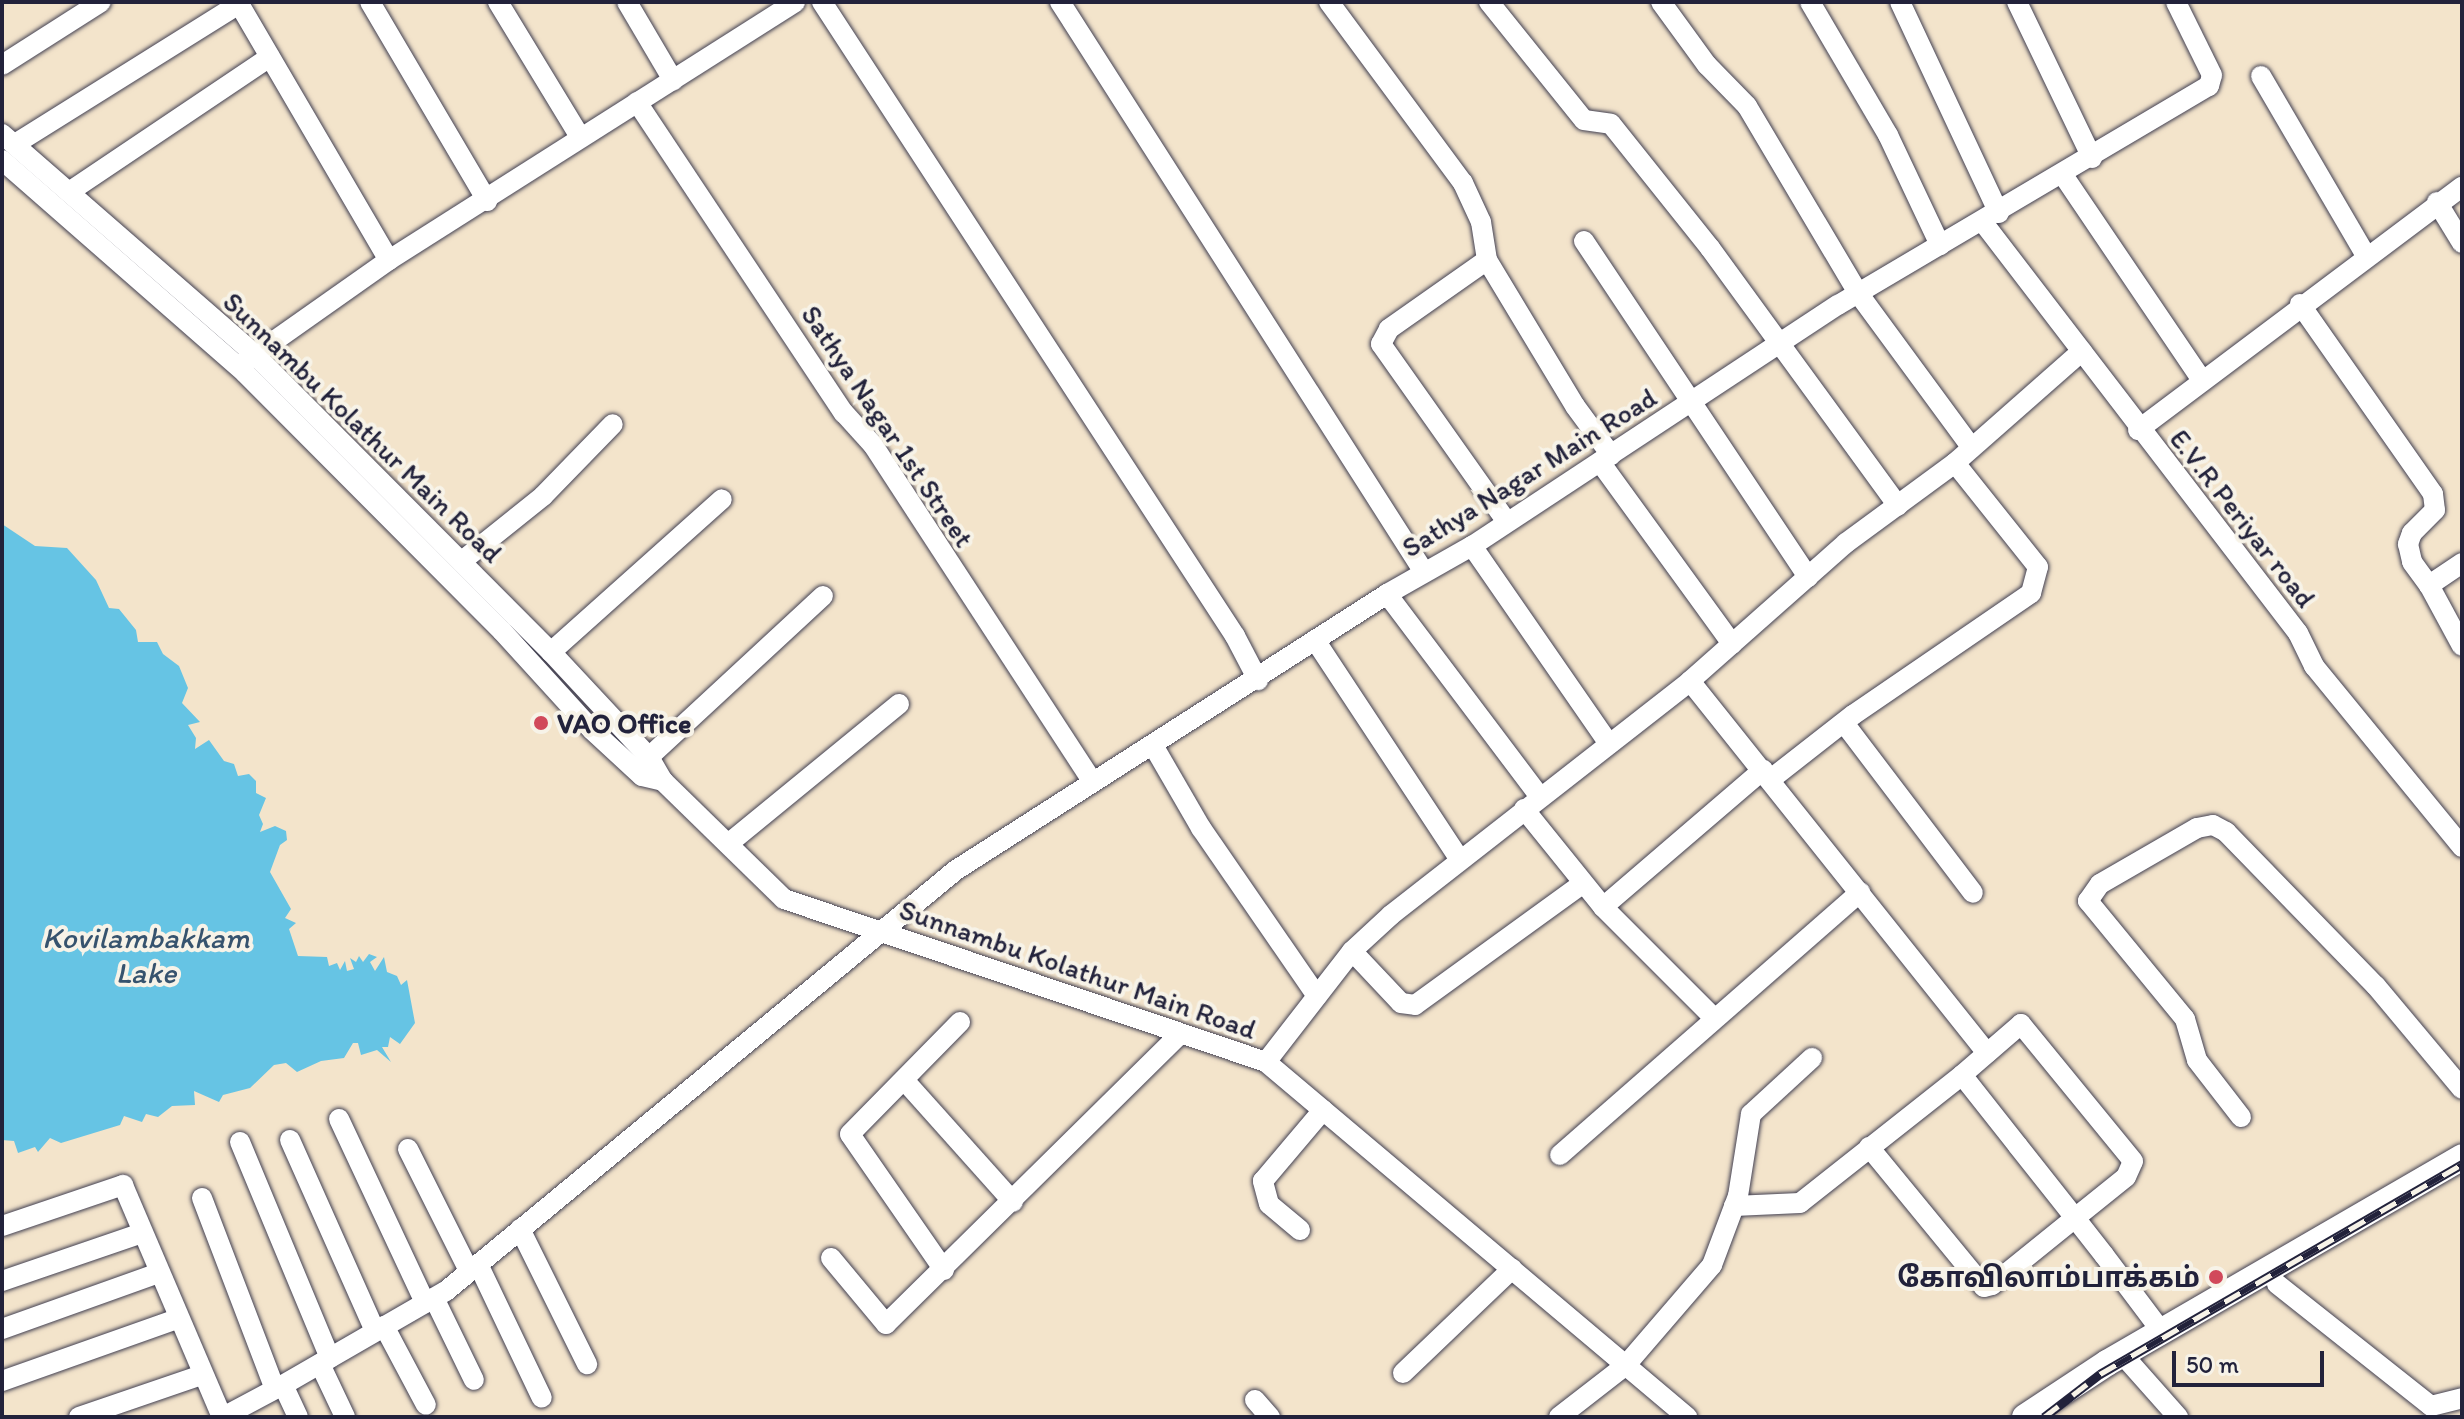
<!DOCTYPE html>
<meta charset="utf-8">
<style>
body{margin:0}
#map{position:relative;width:2464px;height:1419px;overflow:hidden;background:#f3e4cb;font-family:Itim,"Noto Sans Tamil",sans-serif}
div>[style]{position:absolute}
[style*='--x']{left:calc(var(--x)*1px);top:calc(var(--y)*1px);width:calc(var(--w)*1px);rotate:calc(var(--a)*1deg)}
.water>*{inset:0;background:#66c4e4}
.roads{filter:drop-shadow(0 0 2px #413f51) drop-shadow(0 0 2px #413f51)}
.minor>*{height:20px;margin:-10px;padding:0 10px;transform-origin:10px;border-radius:10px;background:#fff}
.major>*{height:26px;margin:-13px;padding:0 13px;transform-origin:13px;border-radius:13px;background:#fff}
.rail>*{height:9px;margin-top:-4.5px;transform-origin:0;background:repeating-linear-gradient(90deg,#f7f3e8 0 18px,#22223b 0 36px);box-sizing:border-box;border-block:2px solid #22223b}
.dots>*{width:22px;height:22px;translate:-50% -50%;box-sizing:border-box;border:4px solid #f7f3e8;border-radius:50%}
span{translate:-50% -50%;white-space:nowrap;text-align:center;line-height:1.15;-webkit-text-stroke:8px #f7f3e8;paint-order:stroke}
.street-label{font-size:28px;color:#22223b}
.poi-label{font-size:28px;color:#22223b;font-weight:700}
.left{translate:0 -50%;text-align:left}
.right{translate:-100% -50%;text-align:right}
.water-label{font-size:30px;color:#36536e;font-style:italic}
.frame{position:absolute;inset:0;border:4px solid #22223b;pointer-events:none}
.scale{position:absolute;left:2172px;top:1351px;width:152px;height:36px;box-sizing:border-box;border:4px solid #22223b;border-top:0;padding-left:10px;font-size:24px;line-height:28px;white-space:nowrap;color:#22223b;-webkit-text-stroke:6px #f7f3e8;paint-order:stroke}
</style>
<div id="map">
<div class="water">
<i style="clip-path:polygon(2px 524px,35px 546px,67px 548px,96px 580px,109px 608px,119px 609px,136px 630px,138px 642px,157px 642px,163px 654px,179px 666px,188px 688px,182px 703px,200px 722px,188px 725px,196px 738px,195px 749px,209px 740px,224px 761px,234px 764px,238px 776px,249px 774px,256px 781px,256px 793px,266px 798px,259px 815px,263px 824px,260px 832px,275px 826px,286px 831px,287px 840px,280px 845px,270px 872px,291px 909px,285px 918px,296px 923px,289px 929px,298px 956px,327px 957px,329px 966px,337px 963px,340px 970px,345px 961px,347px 971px,354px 969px,350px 958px,356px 962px,359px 956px,363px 962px,369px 954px,377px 957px,370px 962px,375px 971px,384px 957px,387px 972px,397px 976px,401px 985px,407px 980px,415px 1023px,400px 1044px,390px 1037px,388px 1047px,382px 1047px,391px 1062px,377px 1050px,361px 1055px,358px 1043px,353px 1043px,344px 1058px,321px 1061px,297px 1072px,286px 1063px,274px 1065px,250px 1088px,223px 1095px,219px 1102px,194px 1091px,195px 1105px,172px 1106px,158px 1117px,146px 1114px,142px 1122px,124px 1116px,120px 1125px,61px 1143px,50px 1138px,38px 1152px,35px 1147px,18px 1153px,14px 1141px,2px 1140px)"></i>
</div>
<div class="roads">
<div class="minor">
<i style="--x:238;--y:2;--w:299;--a:59.7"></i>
<i style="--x:370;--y:2;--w:231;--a:59.5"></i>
<i style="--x:498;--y:2;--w:158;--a:58.7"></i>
<i style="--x:627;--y:2;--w:91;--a:59.5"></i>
<i style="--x:822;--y:2;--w:757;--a:56.92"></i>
<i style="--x:1235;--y:636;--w:50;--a:62.4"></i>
<i style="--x:1060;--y:2;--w:676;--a:57.44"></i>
<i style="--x:1329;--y:2;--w:225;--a:53.5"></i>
<i style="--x:1463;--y:183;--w:43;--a:65.2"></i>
<i style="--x:1481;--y:222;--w:38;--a:81"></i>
<i style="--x:1487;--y:260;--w:170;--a:58.9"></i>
<i style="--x:1575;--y:406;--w:61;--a:53.7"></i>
<i style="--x:1489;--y:2;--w:151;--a:51.2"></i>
<i style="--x:1584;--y:120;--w:27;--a:8"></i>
<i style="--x:1611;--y:124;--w:159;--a:51.4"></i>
<i style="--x:1710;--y:248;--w:319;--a:53.9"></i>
<i style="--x:1661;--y:2;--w:78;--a:53.9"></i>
<i style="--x:1707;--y:65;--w:57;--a:45.7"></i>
<i style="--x:1747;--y:106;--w:217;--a:59.3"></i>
<i style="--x:1858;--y:293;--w:191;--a:53.7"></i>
<i style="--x:1810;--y:2;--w:154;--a:59.6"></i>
<i style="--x:1888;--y:135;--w:122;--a:64.7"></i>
<i style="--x:1900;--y:2;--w:233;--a:64.9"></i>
<i style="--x:2017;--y:2;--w:173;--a:64.3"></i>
<i style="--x:2;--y:65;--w:117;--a:-32.5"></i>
<i style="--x:2261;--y:76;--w:208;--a:59.7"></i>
<i style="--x:637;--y:102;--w:374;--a:56.4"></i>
<i style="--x:844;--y:413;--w:43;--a:47.8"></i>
<i style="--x:873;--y:445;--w:402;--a:56.9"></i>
<i style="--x:2;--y:134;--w:333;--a:41.1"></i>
<i style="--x:253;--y:353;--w:422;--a:45.1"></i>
<i style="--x:551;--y:652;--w:144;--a:47"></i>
<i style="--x:649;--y:757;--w:28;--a:60"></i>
<i style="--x:663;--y:781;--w:169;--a:44.3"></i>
<i style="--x:784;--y:899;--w:509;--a:18.68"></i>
<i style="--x:1266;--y:1062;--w:551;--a:40.14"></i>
<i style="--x:15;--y:144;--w:264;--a:-32"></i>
<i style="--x:2;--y:160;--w:323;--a:41.2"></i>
<i style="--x:245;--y:373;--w:364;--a:45.1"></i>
<i style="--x:502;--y:631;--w:134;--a:47.7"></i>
<i style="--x:592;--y:730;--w:68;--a:42.6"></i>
<i style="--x:642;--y:776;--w:22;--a:13"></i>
<i style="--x:2063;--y:175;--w:248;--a:55.9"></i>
<i style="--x:69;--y:192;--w:242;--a:-33.9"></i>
<i style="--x:2437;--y:202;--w:48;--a:58.6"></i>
<i style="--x:1982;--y:221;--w:519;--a:52.51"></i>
<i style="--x:2298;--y:633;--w:37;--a:64"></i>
<i style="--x:2314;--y:666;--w:234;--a:50.7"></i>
<i style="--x:1584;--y:241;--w:404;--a:56.3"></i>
<i style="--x:1487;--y:260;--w:120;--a:144.9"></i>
<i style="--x:1389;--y:329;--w:17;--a:118"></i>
<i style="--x:1381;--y:344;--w:218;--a:54.7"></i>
<i style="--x:2300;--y:304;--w:232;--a:55"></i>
<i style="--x:2433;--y:494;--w:16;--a:83"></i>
<i style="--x:2435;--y:510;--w:33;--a:135"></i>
<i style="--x:2412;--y:533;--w:12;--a:110"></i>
<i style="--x:2408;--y:544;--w:18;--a:77"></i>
<i style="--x:2412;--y:562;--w:29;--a:54"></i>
<i style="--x:243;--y:363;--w:179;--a:-35.2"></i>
<i style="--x:389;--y:260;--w:481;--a:-32.4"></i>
<i style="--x:2138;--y:430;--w:405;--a:-36.9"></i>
<i style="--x:1600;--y:462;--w:225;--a:54"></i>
<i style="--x:1472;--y:546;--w:241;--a:55.3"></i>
<i style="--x:462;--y:561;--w:104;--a:-38.7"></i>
<i style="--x:543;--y:496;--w:100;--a:-45.8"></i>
<i style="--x:2462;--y:563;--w:40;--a:146"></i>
<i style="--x:2429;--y:585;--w:69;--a:61.6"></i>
<i style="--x:1387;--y:594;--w:254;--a:53"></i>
<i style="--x:1315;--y:640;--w:263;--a:56.6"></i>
<i style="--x:551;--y:652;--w:229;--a:-41.8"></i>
<i style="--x:1690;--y:681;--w:476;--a:51.4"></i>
<i style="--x:1844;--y:723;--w:213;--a:52.8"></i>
<i style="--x:1154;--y:747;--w:94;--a:59.9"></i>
<i style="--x:1201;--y:828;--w:204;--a:55.4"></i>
<i style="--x:649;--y:757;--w:237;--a:-42.8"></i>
<i style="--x:1771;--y:779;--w:104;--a:-38"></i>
<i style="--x:1853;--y:715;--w:216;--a:-34.4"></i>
<i style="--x:2031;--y:593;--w:27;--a:-75"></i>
<i style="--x:2038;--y:567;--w:133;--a:-128.6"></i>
<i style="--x:1955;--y:463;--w:169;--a:-41.4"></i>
<i style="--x:1524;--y:809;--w:126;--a:51.1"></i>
<i style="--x:1603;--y:907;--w:211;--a:-40.6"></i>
<i style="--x:728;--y:844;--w:221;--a:-39.3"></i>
<i style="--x:1603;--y:907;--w:157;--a:45"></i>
<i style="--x:1352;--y:951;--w:71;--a:46.7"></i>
<i style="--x:1401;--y:1003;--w:14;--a:8"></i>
<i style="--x:1415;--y:1005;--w:206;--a:-35.9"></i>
<i style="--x:1266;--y:1062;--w:140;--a:-52.2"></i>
<i style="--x:1352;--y:951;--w:53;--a:-42.7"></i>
<i style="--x:1391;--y:915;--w:380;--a:-38"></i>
<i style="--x:1690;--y:681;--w:208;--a:-41.5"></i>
<i style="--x:1846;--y:543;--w:135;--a:-36.3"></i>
<i style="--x:905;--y:1081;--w:162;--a:48.2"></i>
<i style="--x:2241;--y:1117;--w:72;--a:-127.7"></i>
<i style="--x:2197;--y:1060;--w:43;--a:-106.3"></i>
<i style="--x:2185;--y:1019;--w:153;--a:-129.4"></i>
<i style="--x:2088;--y:901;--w:21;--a:-55"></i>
<i style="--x:2100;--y:884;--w:112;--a:-30"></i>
<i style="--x:2197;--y:828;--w:16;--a:-11"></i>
<i style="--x:2213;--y:825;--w:15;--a:28"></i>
<i style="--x:2226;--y:832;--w:215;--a:45.8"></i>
<i style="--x:2376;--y:986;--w:134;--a:50.1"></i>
<i style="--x:339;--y:1119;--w:203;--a:64.9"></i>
<i style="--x:290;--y:1140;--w:209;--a:66"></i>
<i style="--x:240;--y:1142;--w:234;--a:67.4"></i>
<i style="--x:1869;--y:1147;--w:181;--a:50.6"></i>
<i style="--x:1984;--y:1287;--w:8;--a:-14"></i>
<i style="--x:1992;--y:1285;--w:107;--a:-38.9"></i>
<i style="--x:2075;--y:1218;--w:65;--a:-38.8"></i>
<i style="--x:2126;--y:1177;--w:17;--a:-66"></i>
<i style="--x:2133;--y:1161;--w:177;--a:-129.3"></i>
<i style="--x:2021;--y:1024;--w:78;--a:139.2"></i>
<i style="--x:1962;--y:1075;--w:90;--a:51.7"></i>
<i style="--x:2018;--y:1146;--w:92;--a:51.6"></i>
<i style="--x:2075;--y:1218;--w:47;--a:51.9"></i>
<i style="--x:2104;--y:1255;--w:96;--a:53"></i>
<i style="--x:408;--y:1149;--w:136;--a:63.4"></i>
<i style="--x:1560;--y:1155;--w:399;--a:-41.2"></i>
<i style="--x:202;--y:1198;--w:204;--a:69.1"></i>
<i style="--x:1734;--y:1206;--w:66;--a:-2.6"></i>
<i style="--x:1800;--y:1203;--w:206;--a:-38.3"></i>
<i style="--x:2;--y:1226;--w:128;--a:-18.7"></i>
<i style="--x:123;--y:1185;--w:252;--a:66.9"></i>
<i style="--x:520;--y:1229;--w:151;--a:63.6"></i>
<i style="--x:1300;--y:1230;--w:40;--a:-140"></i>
<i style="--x:1269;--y:1204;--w:24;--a:-105"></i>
<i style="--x:1263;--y:1181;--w:93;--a:-49.8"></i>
<i style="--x:831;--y:1258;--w:86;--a:50.2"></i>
<i style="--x:886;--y:1324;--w:410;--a:-44.6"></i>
<i style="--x:478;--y:1264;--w:148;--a:64.5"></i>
<i style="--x:944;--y:1270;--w:165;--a:-124.7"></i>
<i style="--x:850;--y:1134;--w:157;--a:-45.5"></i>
<i style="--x:2;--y:1281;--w:148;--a:-18.9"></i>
<i style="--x:2277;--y:1284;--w:196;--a:38.4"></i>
<i style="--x:2431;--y:1406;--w:32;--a:-14"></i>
<i style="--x:434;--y:1298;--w:91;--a:64"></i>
<i style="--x:384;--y:1326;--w:89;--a:62"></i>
<i style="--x:2;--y:1329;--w:166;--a:-19.7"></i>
<i style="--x:2123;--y:1355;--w:83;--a:48.4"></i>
<i style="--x:320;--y:1364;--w:59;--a:64.7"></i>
<i style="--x:1403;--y:1373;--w:151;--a:-43.7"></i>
<i style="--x:2;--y:1381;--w:186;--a:-19.5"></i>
<i style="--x:1255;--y:1400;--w:23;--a:49"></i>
<i style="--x:79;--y:1417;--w:130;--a:-18.9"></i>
<i style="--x:223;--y:1417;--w:68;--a:-28.1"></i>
<i style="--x:298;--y:1417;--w:35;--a:-115"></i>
<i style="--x:283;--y:1385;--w:188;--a:-30"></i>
<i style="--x:446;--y:1291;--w:661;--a:-39.54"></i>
<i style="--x:956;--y:870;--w:512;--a:-32.63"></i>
<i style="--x:1387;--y:594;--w:98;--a:-29.5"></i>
<i style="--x:1472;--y:546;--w:438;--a:-33.4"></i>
<i style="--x:1838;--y:305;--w:431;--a:-30.6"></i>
<i style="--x:2209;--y:86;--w:11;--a:-75"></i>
<i style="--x:2212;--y:75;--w:81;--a:-116.3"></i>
<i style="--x:1559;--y:1417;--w:85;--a:-37.8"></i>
<i style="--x:1626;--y:1365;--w:132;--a:-49.3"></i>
<i style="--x:1712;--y:1265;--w:74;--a:-69.4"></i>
<i style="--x:1738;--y:1196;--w:83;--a:-81"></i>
<i style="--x:1751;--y:1114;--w:83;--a:-42.6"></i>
</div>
<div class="major">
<i style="--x:2025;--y:1417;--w:98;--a:-33.4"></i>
<i style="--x:2107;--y:1363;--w:410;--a:-30.1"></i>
</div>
</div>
<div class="rail">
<i style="--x:2044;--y:1417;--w:71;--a:-37.5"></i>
<i style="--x:2100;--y:1374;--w:419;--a:-30.1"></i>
</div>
<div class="dots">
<i style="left:541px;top:723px;background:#d1495b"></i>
<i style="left:2216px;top:1277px;background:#d1495b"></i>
</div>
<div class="street-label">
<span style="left:888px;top:426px;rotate:56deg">Sathya Nagar 1st Street</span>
<span style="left:363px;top:427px;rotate:44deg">Sunnambu Kolathur Main Road</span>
<span style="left:1529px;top:472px;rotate:-32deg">Sathya Nagar Main Road</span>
<span style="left:2243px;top:518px;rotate:52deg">E.V.R Periyar road</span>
<span style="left:1078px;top:969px;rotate:19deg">Sunnambu Kolathur Main Road</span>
</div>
<div class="poi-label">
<span class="left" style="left:557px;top:723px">VAO Office</span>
<span class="right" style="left:2200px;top:1277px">கோவிலாம்பாக்கம்</span>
</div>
<div class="water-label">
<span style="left:146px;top:955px">Kovilambakkam<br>Lake</span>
</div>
<div class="frame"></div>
<div class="scale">50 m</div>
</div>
